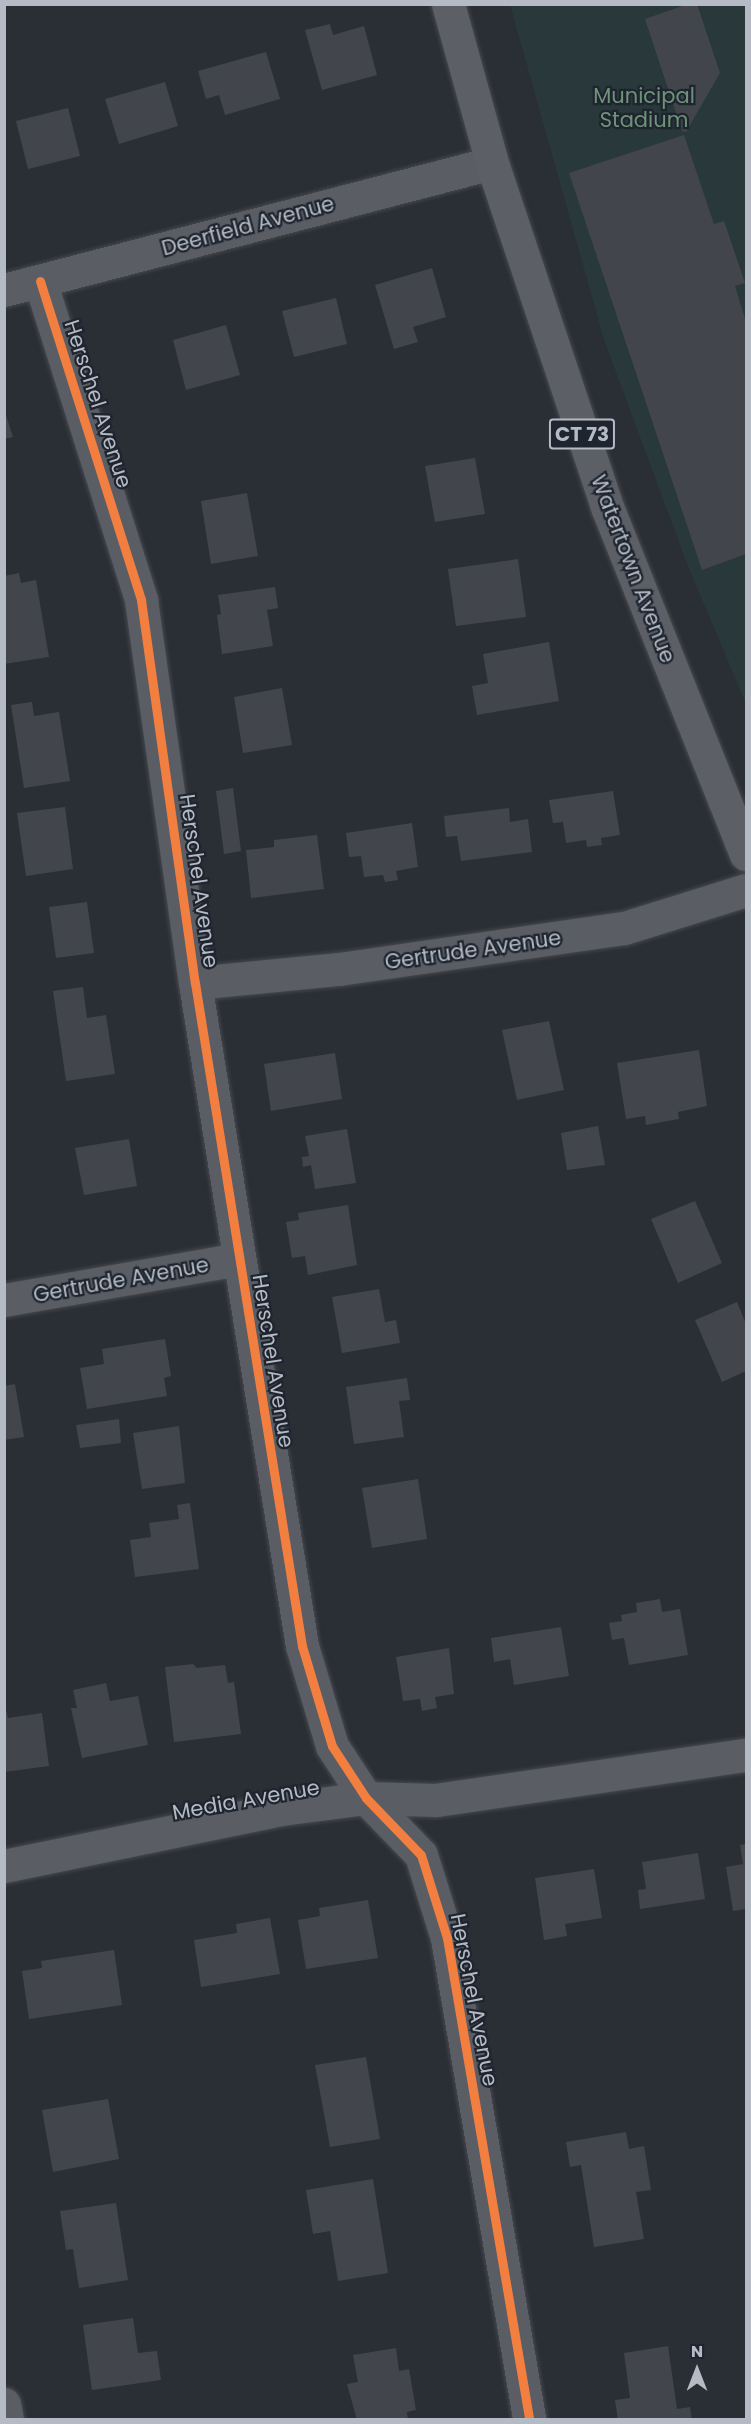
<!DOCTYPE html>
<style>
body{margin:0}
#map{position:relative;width:751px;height:2424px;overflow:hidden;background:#2a2e35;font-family:Poppins,sans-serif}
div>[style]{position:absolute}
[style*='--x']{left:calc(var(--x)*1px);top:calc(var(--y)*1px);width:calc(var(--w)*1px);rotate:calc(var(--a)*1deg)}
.green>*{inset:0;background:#29383a}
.building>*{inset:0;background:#42464c}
.roads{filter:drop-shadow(0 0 2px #46494e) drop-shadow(0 0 2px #46494e)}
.street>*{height:33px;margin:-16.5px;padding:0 16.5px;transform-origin:16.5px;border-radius:16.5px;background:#5a5d63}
.primary>*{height:33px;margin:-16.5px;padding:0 16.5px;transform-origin:16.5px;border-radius:16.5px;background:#5c5f65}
.cycleway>*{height:9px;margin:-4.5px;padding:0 4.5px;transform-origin:4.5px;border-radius:4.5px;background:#f27e40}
span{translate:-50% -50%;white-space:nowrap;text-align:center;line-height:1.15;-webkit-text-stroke:4.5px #1e252f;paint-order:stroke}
.shield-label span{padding:2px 4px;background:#1e252f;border:2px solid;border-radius:4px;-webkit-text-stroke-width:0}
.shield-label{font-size:20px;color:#b5bbc5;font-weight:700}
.park-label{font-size:21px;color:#6f9379}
.street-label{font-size:21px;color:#b5bbc5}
.frame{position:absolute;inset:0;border:6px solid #b5bbc5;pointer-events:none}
.north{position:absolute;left:667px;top:2340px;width:60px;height:60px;-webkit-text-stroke:4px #1e252f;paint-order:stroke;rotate:0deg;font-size:16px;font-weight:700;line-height:24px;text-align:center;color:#b5bbc5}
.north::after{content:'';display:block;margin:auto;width:21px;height:27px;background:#b5bbc5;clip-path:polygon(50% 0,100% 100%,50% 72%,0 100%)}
</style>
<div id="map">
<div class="green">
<i style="clip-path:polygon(510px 5px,746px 5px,746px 704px,687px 564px,604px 340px)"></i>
</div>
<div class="building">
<i style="clip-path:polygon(688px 4px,697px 4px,720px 73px,686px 132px,682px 131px,645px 19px)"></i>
<i style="clip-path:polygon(330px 24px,333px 35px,364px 26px,377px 75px,322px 90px,305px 30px)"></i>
<i style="clip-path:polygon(266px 52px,280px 99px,225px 115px,219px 95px,206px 99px,198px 71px)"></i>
<i style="clip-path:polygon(165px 82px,178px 126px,119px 144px,105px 99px)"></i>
<i style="clip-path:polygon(68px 108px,80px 156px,28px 169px,16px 121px)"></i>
<i style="clip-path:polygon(684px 135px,714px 224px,724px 221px,745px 283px,735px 286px,746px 322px,746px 554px,702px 570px,569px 173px)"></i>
<i style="clip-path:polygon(432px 268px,446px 317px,413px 327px,418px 342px,394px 349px,375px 285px)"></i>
<i style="clip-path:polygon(336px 298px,347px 344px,294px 357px,282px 311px)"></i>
<i style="clip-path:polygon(226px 325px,240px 375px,186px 390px,173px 340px)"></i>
<i style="clip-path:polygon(4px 409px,13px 437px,4px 439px)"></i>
<i style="clip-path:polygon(475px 458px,485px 514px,435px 522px,425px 466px)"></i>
<i style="clip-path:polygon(247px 493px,258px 556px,211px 564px,201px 501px)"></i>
<i style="clip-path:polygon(518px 559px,526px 617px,456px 626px,448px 569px)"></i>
<i style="clip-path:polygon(19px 573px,21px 583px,36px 580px,49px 657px,4px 664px,4px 576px)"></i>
<i style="clip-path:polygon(275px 587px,278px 608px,267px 610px,273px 646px,222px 654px,217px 615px,221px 614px,218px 595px)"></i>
<i style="clip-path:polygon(549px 642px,559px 701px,477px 715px,472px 686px,488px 683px,483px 654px)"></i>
<i style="clip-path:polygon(282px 688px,292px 745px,243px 753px,234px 697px)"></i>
<i style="clip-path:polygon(32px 702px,34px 716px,59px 712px,70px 781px,24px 788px,11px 705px)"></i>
<i style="clip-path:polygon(233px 788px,241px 851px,224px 854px,216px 791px)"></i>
<i style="clip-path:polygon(613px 791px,620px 835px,601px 838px,602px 845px,587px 847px,586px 840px,566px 843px,563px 822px,553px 823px,549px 800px)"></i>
<i style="clip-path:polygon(65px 807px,73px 869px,26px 876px,17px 813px)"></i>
<i style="clip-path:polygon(509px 808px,510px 822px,528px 819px,532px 852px,461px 861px,457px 836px,446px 837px,444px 816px)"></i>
<i style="clip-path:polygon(412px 823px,418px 867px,396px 871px,398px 880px,385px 882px,383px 875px,364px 877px,361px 856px,349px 857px,346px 833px)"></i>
<i style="clip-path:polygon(317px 835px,324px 889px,251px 898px,246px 850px,274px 847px,274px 840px)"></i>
<i style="clip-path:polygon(87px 902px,94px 953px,56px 958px,49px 907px)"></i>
<i style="clip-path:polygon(83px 987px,87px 1018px,106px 1015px,115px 1074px,66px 1081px,53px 991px)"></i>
<i style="clip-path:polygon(549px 1021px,564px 1090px,517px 1100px,502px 1030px)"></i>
<i style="clip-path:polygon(699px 1050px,707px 1106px,678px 1112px,679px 1119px,646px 1125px,645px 1116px,626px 1119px,617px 1063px)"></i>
<i style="clip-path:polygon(335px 1053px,342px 1099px,271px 1111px,264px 1064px)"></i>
<i style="clip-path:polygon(598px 1126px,605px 1165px,567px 1170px,561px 1133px)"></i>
<i style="clip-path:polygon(347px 1129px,356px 1183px,315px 1189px,311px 1165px,303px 1167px,302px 1157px,309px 1156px,305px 1136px)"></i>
<i style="clip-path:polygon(129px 1139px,137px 1186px,84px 1195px,75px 1148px)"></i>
<i style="clip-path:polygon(695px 1201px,722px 1263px,678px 1283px,651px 1219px)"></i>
<i style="clip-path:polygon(348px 1205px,357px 1265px,308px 1275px,305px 1256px,292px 1258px,286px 1222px,299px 1220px,298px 1213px)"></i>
<i style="clip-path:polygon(379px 1289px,385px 1322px,396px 1320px,400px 1343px,342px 1353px,332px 1297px)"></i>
<i style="clip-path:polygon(737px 1302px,746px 1324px,746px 1371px,722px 1382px,695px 1320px)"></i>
<i style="clip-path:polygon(165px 1339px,171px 1376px,164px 1378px,167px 1396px,87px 1409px,80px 1368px,104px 1364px,102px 1349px)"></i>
<i style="clip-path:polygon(407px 1378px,410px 1400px,399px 1401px,404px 1437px,354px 1444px,346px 1387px)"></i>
<i style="clip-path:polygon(15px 1384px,24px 1437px,4px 1440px,4px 1386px)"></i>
<i style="clip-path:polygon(119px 1419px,121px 1443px,80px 1448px,76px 1425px)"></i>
<i style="clip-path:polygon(179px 1426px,185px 1483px,142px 1489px,133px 1433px)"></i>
<i style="clip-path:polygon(418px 1479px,427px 1539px,372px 1548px,362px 1488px)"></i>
<i style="clip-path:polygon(190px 1503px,199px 1569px,135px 1577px,130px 1540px,151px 1537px,149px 1523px,179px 1519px,177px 1505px)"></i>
<i style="clip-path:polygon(660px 1599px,662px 1612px,680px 1609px,688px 1655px,629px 1665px,624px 1638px,612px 1640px,609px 1623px,622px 1621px,621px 1615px,637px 1612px,636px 1603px)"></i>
<i style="clip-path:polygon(561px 1627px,569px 1676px,514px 1685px,510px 1659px,494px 1662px,491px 1638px)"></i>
<i style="clip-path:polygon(449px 1648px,454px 1694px,435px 1697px,437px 1708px,422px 1711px,420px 1699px,403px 1701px,396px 1657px)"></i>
<i style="clip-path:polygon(193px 1664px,197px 1668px,225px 1665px,228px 1683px,234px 1682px,241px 1734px,174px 1742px,165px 1667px)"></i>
<i style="clip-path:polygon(106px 1683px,110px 1701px,138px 1696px,148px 1745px,82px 1758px,71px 1708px,77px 1708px,73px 1690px)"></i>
<i style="clip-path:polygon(4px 1702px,8px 1718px,42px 1713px,49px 1766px,4px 1772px)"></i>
<i style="clip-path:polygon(746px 1844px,746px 1909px,733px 1911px,726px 1867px,743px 1864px,740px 1845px)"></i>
<i style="clip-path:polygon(698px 1853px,705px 1899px,640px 1909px,638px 1890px,646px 1889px,642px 1862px)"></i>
<i style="clip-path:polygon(594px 1869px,602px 1918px,565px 1924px,567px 1936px,544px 1940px,535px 1878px)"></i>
<i style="clip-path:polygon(368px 1900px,378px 1958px,306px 1969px,298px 1920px,320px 1916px,319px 1908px)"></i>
<i style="clip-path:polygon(270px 1918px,280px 1974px,201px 1987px,194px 1940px,237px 1933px,236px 1924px)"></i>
<i style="clip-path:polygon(114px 1950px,122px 2005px,29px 2019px,22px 1971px,42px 1968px,41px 1961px)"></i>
<i style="clip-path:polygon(366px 2057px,380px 2139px,330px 2147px,315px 2065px)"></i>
<i style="clip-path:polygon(108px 2099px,119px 2159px,53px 2172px,42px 2110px)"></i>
<i style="clip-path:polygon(626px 2132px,629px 2149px,644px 2146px,651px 2190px,636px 2192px,644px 2239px,594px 2247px,581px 2165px,570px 2167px,566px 2142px)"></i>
<i style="clip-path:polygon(373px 2179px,388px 2273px,338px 2281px,330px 2231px,313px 2234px,306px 2190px)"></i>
<i style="clip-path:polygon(116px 2203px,128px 2280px,79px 2288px,73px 2249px,66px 2250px,60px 2211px)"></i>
<i style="clip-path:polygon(133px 2318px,138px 2353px,157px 2351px,161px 2380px,92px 2390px,83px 2325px)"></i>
<i style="clip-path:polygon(668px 2346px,677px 2409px,690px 2407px,692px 2420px,618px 2420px,615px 2400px,630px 2398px,624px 2353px)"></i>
<i style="clip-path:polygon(396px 2348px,399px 2371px,409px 2369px,416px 2410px,407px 2412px,408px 2420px,357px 2420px,347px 2384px,358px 2382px,353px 2355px)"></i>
</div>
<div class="roads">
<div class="street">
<i style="--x:40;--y:281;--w:335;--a:72.4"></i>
<i style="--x:141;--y:600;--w:387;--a:82"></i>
<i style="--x:195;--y:983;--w:672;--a:80.83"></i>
<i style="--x:302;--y:1646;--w:104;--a:73.3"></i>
<i style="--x:332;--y:1746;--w:62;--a:56.8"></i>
<i style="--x:366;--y:1798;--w:79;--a:46"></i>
<i style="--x:421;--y:1855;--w:87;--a:72.6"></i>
<i style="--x:447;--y:1938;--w:489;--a:80.3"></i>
<i style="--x:4;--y:290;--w:504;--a:-14.59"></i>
<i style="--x:195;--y:983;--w:145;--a:-5.6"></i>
<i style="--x:339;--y:969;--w:288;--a:-8.2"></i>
<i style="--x:624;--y:928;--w:128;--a:-17.3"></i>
<i style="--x:4;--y:1300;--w:238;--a:-9.9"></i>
<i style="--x:4;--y:1866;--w:284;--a:-11.6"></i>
<i style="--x:282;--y:1809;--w:85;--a:-7.5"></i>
<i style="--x:366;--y:1798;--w:70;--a:1.6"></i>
<i style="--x:436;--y:1800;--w:313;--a:-8.3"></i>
<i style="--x:4;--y:2404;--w:16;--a:79"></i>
</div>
<div class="primary">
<i style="--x:448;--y:4;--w:165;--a:74.5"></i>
<i style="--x:492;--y:163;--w:363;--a:71.5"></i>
<i style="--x:607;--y:507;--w:374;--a:68.2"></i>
</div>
</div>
<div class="cycleway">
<i style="--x:40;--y:281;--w:335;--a:72.4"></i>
<i style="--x:141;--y:600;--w:387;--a:82"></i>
<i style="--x:195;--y:983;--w:672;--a:80.83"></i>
<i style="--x:302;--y:1646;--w:104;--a:73.3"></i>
<i style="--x:332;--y:1746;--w:62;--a:56.8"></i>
<i style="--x:366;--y:1798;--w:79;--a:46"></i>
<i style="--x:421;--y:1855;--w:87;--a:72.6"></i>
<i style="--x:447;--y:1938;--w:489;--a:80.3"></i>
</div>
<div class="shield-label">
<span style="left:582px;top:434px">CT 73</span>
</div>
<div class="park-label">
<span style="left:644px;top:108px">Municipal<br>Stadium</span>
</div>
<div class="street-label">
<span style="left:248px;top:226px;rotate:-15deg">Deerfield Avenue</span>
<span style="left:98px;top:404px;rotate:72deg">Herschel Avenue</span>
<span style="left:633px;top:569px;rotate:69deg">Watertown Avenue</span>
<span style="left:199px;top:881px;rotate:82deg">Herschel Avenue</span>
<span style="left:473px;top:950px;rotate:-8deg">Gertrude Avenue</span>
<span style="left:121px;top:1280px;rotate:-10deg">Gertrude Avenue</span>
<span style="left:273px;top:1361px;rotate:81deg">Herschel Avenue</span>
<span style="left:246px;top:1800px;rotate:-10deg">Media Avenue</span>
<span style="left:474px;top:2000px;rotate:79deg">Herschel Avenue</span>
</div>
<div class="frame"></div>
<div class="north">N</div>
</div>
